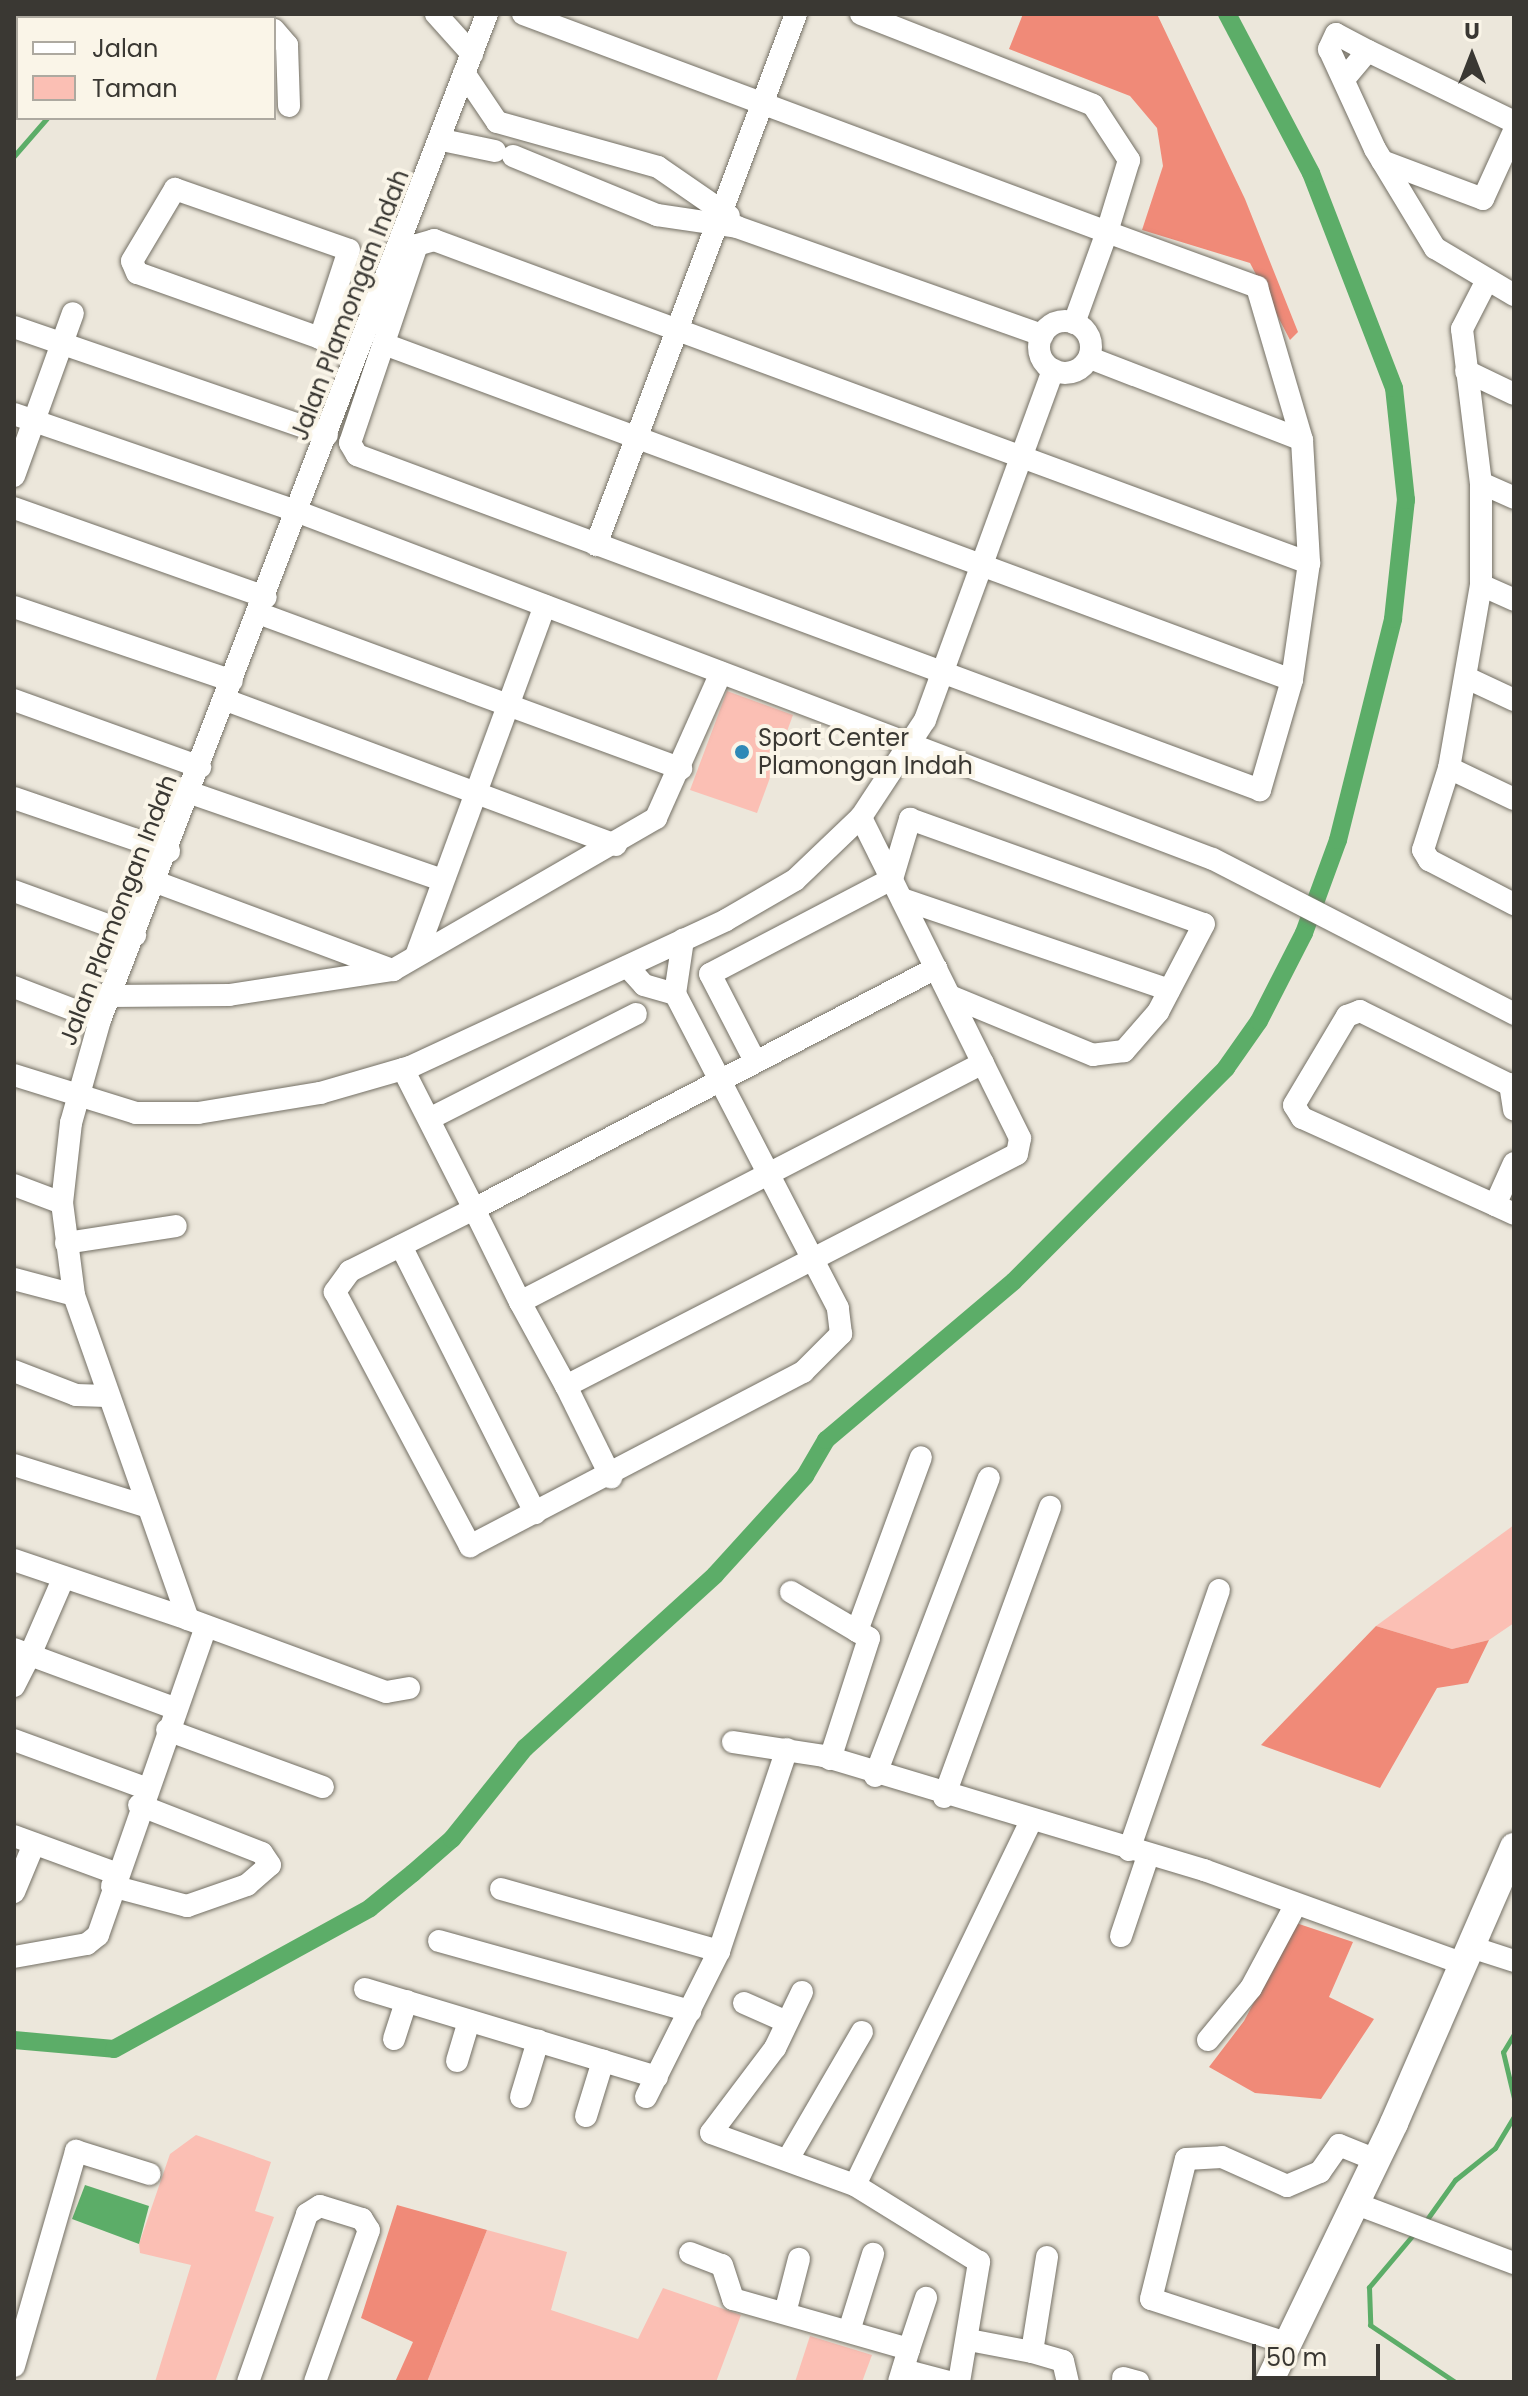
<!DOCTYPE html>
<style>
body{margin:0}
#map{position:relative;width:1528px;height:2396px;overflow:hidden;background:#ece7db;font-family:Poppins,sans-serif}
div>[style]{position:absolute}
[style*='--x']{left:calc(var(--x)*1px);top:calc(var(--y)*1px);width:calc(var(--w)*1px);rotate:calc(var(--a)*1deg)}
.green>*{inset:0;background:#fbbfb4}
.forest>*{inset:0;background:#f08a78}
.water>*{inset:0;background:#5cad68}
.stream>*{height:5px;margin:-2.5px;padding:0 2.5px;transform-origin:2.5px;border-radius:2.5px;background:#5cad68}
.canal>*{height:18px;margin:-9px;padding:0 9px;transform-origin:9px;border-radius:9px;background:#5cad68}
.roads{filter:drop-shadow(0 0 2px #747065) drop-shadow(0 0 2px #747065)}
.minor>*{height:22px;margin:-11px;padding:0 11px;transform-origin:11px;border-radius:11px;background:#fff}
.minor>.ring{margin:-11px;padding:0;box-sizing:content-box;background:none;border:22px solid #fff;border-radius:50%}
.major>*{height:28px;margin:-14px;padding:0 14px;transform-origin:14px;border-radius:14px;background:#fff}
.dots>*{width:22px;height:22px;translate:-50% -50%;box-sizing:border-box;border:4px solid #faf5e8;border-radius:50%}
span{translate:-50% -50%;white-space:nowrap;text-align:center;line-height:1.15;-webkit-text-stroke:8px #faf5e8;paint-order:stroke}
.street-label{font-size:24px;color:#3a3833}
.poi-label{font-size:24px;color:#3a3833}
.left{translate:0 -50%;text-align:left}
.frame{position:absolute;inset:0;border:16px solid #3a3833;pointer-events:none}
.legend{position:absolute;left:16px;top:16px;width:260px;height:104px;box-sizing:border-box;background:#faf5e8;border:2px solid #ada9a0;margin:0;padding:10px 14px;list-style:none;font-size:24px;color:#3a3833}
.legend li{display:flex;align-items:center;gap:16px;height:40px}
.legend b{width:40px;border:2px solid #ada9a0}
.north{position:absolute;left:1432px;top:16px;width:80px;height:80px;-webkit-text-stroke:6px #faf5e8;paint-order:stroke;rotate:0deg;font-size:22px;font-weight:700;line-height:32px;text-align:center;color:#3a3833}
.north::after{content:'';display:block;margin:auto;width:28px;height:36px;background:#3a3833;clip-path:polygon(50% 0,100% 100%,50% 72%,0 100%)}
.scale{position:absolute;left:1252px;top:2344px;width:128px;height:36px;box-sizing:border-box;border:4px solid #3a3833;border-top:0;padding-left:10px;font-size:24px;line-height:28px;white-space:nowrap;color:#3a3833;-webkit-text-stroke:6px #faf5e8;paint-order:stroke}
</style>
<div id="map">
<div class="green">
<i style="clip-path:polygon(727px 691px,793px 715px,757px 813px,690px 790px)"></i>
<i style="clip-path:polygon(1514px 1525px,1514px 1623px,1489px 1640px,1452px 1649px,1376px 1626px)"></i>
<i style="clip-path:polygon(196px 2135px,271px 2162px,255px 2211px,274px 2217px,215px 2382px,155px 2382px,191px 2265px,140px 2253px,139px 2244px,170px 2154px)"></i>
<i style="clip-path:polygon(487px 2230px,567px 2252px,551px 2310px,638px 2339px,663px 2288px,741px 2315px,716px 2382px,427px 2382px)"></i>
<i style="clip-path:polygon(810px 2336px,872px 2355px,862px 2382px,795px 2382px)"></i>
</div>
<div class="forest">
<i style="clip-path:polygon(1023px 14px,1157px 14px,1245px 199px,1298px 332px,1290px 340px,1250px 263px,1142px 230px,1163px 166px,1157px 128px,1130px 96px,1009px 49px)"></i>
<i style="clip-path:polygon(1376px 1626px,1452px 1649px,1489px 1640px,1468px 1683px,1437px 1688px,1380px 1788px,1261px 1745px)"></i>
<i style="clip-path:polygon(1296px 1923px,1353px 1942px,1329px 1997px,1374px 2019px,1321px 2099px,1255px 2093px,1209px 2067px,1244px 2021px)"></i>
<i style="clip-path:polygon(397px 2205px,487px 2230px,427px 2382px,395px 2382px,413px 2342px,361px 2318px)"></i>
</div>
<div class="water">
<i style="clip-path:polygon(85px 2185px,149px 2206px,139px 2244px,72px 2219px)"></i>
</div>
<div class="stream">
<i style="--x:118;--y:18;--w:4;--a:-76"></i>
<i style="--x:14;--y:156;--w:50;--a:-49"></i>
<i style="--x:1514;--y:2034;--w:21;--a:121"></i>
<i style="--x:1503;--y:2052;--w:47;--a:76.6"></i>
<i style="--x:1425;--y:2222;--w:52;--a:-54.5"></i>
<i style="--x:1455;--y:2180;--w:51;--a:-38.7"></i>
<i style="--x:1495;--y:2148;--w:37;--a:-59"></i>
<i style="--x:1412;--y:2236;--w:67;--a:130.1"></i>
<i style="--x:1369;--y:2287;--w:38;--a:88"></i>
<i style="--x:1370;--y:2325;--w:102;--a:33.8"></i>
</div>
<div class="canal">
<i style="--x:14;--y:2040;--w:100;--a:5.1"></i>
<i style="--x:114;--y:2049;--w:292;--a:-28.8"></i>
<i style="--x:370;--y:1908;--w:55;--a:-39.1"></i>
<i style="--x:413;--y:1873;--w:52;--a:-41.1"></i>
<i style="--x:452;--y:1839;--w:117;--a:-51.3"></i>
<i style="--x:525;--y:1748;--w:257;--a:-42.3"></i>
<i style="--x:715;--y:1575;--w:134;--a:-47.7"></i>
<i style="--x:805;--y:1476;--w:42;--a:-59.7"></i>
<i style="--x:826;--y:1440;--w:246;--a:-40.2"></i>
<i style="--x:1014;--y:1281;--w:301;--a:-45.1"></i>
<i style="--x:1226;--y:1068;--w:57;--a:-54.9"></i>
<i style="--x:1259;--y:1021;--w:99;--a:-62.9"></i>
<i style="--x:1304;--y:933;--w:99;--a:-69.9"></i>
<i style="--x:1338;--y:840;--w:228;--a:-76"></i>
<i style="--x:1393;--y:619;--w:120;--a:-83.8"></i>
<i style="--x:1406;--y:500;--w:113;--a:-96.1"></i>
<i style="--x:1394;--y:388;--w:230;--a:-111.1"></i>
<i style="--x:1311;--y:173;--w:180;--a:-117.8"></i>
</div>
<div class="roads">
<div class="minor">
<i style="--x:212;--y:14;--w:17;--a:13"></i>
<i style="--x:436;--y:14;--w:54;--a:48"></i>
<i style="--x:523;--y:14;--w:623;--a:20.47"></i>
<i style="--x:1107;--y:232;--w:97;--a:109.9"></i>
<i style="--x:861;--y:14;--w:249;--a:21.4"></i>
<i style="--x:1093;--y:105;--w:66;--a:56.8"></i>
<i style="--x:1129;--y:160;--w:75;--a:107"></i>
<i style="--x:1107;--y:232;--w:160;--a:20.1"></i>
<i style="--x:1257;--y:287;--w:159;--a:73.6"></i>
<i style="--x:274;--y:30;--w:20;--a:49"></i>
<i style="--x:287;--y:45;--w:61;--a:88.1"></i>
<i style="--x:1368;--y:51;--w:162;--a:25.9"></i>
<i style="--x:464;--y:73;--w:59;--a:56"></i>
<i style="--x:497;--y:122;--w:167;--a:15.6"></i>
<i style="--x:658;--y:167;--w:86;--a:34.6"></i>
<i style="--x:1345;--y:78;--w:35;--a:-50"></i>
<i style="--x:1368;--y:51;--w:36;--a:-152"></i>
<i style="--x:1336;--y:34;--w:17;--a:115"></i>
<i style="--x:1329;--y:49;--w:110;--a:65.3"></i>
<i style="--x:1375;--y:149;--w:116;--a:58.8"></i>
<i style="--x:1435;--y:248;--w:92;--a:30.7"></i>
<i style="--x:442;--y:140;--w:54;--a:11.7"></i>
<i style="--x:513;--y:156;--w:156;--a:22.3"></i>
<i style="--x:657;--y:215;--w:81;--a:8.5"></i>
<i style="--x:737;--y:227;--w:324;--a:19.5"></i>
<i style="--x:1382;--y:161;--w:108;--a:20.6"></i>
<i style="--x:1483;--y:199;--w:75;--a:-65.5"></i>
<i style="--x:175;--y:189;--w:184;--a:19.3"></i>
<i style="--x:349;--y:250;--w:93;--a:108.2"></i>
<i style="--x:320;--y:338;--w:194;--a:-160.4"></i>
<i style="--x:137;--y:273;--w:13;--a:-113"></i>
<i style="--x:132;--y:261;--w:84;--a:-59.2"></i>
<i style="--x:1486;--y:282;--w:53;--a:117.1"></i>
<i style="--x:1462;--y:329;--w:155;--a:83"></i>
<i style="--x:1481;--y:483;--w:102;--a:90"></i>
<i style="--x:1481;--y:585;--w:186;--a:99.9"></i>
<i style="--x:1449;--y:768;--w:86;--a:107.6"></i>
<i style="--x:1423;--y:850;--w:12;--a:59"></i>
<i style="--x:1429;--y:860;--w:96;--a:27.4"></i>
<i style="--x:335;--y:296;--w:44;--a:14.3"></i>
<i class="ring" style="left:1039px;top:321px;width:30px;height:30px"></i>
<i style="--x:14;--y:327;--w:331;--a:19"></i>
<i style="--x:384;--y:344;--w:968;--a:20.31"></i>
<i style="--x:1090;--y:358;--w:227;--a:21.1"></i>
<i style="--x:1302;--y:440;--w:123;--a:86.7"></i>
<i style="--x:1309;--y:563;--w:118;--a:98.3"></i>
<i style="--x:1292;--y:680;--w:115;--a:106.2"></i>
<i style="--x:1260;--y:790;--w:963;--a:-159.65"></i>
<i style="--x:357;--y:455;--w:14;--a:-120"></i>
<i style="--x:350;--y:443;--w:209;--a:-71.3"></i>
<i style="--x:417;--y:245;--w:18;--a:-16"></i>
<i style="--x:434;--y:240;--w:933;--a:20.26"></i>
<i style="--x:1466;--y:371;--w:53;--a:25.6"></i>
<i style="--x:14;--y:414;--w:304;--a:19"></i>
<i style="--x:301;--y:513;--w:975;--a:20.78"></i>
<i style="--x:1213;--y:859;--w:339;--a:27.2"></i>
<i style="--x:14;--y:476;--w:173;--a:-70.1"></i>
<i style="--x:1481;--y:483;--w:36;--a:24"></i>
<i style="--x:14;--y:508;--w:267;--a:19.5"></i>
<i style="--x:596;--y:545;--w:567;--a:-69.36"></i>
<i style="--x:1481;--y:585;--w:36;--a:24"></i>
<i style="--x:14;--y:607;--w:230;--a:18.7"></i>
<i style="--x:258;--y:613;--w:451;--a:20.2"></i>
<i style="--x:1467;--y:678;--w:52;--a:25.1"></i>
<i style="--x:14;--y:700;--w:198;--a:19.8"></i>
<i style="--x:226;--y:700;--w:416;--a:20.4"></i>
<i style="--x:1449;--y:768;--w:72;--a:25.5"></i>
<i style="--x:191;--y:793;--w:262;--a:19.1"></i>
<i style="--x:14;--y:798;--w:164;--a:18.9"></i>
<i style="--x:156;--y:882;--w:253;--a:20.4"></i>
<i style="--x:14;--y:891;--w:129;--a:20"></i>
<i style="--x:902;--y:899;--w:282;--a:18.8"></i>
<i style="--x:417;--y:953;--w:370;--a:-69.8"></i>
<i style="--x:936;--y:968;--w:521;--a:152.45"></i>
<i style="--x:474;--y:1209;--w:104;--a:63.7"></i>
<i style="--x:520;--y:1302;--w:521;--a:-27.3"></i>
<i style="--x:14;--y:987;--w:92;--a:21"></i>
<i style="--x:675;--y:994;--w:55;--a:-81.6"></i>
<i style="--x:109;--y:996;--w:120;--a:-0.5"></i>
<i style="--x:229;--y:995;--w:166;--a:-8.7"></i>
<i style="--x:393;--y:970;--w:304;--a:-30"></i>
<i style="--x:656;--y:818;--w:159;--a:-65.9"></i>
<i style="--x:755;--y:1061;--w:98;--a:-117.3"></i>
<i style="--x:710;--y:974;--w:205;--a:-27.6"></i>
<i style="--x:892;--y:879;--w:63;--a:-73.3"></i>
<i style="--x:910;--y:819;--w:312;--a:19.7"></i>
<i style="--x:1204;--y:924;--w:99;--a:117.6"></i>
<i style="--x:1158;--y:1012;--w:52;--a:131.1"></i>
<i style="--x:1124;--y:1051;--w:31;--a:173"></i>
<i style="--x:1093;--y:1055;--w:155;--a:-157.6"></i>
<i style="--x:403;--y:1069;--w:157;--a:63.1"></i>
<i style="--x:474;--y:1209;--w:139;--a:153.4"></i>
<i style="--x:350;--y:1271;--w:26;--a:126"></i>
<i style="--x:335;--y:1292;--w:288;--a:62"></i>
<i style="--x:470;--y:1546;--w:376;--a:-27.6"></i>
<i style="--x:803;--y:1372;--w:54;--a:-45"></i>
<i style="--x:841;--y:1334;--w:26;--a:-97"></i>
<i style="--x:838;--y:1308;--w:354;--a:-117.4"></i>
<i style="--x:675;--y:994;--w:32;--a:-164"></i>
<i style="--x:644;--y:985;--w:25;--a:-132"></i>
<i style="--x:14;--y:1075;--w:128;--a:17.3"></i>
<i style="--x:136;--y:1113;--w:62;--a:0"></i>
<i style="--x:198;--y:1113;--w:124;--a:-9.3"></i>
<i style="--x:320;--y:1093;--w:94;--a:-16.1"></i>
<i style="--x:410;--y:1067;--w:349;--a:-24.9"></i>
<i style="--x:726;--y:920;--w:80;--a:-30.1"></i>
<i style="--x:795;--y:880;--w:91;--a:-43.7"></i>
<i style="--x:861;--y:817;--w:116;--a:-56.6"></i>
<i style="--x:925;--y:720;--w:373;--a:-69.9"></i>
<i style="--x:1510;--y:1084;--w:26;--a:81"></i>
<i style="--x:429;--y:1119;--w:232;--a:-26.9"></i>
<i style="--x:1514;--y:1163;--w:46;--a:114.3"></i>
<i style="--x:1495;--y:1205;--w:21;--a:25"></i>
<i style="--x:14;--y:1185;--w:51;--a:20.6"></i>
<i style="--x:1495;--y:1205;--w:212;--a:-155.7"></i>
<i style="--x:1302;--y:1118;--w:15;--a:-122"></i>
<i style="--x:1294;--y:1105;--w:104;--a:-59.2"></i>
<i style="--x:1347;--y:1016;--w:14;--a:-21"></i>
<i style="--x:1360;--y:1011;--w:172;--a:26.3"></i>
<i style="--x:66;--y:1243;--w:111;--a:-8.8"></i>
<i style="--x:401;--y:1246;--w:299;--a:63.3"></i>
<i style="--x:14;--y:1279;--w:62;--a:14.9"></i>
<i style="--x:520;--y:1302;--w:96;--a:61.3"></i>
<i style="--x:566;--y:1386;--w:507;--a:-27.22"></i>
<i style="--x:1017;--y:1154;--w:16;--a:-79"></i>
<i style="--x:1020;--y:1138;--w:358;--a:-116.4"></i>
<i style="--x:14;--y:1371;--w:66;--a:21.2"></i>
<i style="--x:76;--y:1395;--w:31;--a:2"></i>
<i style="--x:566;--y:1386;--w:102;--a:63.7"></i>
<i style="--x:14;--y:1465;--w:140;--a:17.4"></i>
<i style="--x:14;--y:1560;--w:184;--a:18.7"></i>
<i style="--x:791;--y:1592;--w:77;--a:30.6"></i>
<i style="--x:14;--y:1649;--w:17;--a:21"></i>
<i style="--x:30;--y:1655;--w:83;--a:-66.5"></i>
<i style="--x:14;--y:1686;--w:35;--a:-63"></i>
<i style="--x:30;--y:1655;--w:153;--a:20.2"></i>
<i style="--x:409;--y:1688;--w:23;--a:170"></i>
<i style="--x:386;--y:1692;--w:211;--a:-159.8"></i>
<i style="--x:188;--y:1619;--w:343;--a:-109.4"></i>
<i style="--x:74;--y:1295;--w:93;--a:-97.4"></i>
<i style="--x:62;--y:1203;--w:81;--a:-83.6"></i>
<i style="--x:71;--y:1123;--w:107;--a:-74.3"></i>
<i style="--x:100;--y:1020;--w:1078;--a:-68.96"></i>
<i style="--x:167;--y:1730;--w:166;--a:20.1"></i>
<i style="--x:14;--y:1740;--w:140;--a:20.1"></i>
<i style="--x:733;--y:1742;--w:92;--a:8.7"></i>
<i style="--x:824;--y:1756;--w:397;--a:16.7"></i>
<i style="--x:1204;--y:1870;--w:276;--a:19.9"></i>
<i style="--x:830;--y:1759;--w:127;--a:-72.1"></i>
<i style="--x:869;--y:1638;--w:14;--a:-150"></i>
<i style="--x:857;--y:1631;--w:185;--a:-69.8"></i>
<i style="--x:875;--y:1776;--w:319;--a:-69.1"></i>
<i style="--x:944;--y:1797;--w:309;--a:-69.9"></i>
<i style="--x:14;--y:1836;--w:108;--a:20.1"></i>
<i style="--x:1129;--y:1850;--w:275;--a:-70.9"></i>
<i style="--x:112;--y:1886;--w:78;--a:14.9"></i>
<i style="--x:187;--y:1906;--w:64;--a:-19.3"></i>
<i style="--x:247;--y:1885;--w:30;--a:-41"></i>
<i style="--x:270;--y:1865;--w:14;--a:-124"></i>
<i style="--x:262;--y:1853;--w:132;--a:-158.7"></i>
<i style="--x:501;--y:1889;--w:227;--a:15.9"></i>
<i style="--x:14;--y:1892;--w:52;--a:-67.4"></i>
<i style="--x:1121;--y:1936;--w:84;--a:-71.4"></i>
<i style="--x:439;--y:1941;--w:261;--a:15.6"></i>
<i style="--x:1471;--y:1947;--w:45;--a:18"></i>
<i style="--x:14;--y:1957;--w:74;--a:-10.1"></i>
<i style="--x:87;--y:1944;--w:14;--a:-39"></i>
<i style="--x:98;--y:1935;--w:326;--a:-70.7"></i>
<i style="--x:365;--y:1989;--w:305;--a:16.8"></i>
<i style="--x:802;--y:1992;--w:62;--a:115.7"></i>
<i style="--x:775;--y:2048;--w:106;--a:127"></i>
<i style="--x:711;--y:2133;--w:153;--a:19.9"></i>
<i style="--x:744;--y:2003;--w:47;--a:23.8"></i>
<i style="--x:394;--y:2039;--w:40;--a:-72"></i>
<i style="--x:1208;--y:2040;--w:67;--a:-50.4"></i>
<i style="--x:1251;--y:1988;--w:95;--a:-61.8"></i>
<i style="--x:457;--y:2061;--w:42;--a:-73.3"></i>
<i style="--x:521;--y:2097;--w:59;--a:-73.1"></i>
<i style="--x:646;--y:2097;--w:163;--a:-63.4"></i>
<i style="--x:719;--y:1951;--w:213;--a:-71.4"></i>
<i style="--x:586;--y:2116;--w:58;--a:-72.8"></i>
<i style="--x:788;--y:2159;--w:147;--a:-59.8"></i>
<i style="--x:1354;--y:2203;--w:171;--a:20.6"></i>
<i style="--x:690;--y:2253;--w:34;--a:21"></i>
<i style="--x:722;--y:2265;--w:36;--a:72"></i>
<i style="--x:733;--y:2299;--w:183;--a:15.9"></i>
<i style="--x:909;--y:2349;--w:34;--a:107"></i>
<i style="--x:1047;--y:2257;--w:96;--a:99"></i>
<i style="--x:1032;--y:2352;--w:32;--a:16"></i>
<i style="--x:1063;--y:2361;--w:22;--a:77"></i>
<i style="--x:785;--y:2313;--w:56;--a:-75.5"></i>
<i style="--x:849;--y:2331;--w:81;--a:-72.7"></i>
<i style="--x:969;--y:2340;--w:64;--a:10.8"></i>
<i style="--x:1289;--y:2344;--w:145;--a:-161.9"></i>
<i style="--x:1151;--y:2299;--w:144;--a:-76"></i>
<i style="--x:1186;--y:2159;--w:36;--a:-3"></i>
<i style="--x:1222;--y:2157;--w:71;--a:24"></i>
<i style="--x:1287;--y:2186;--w:36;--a:-23"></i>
<i style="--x:1320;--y:2172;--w:33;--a:-55"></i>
<i style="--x:1339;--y:2145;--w:40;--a:22"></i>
<i style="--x:909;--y:2349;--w:54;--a:-71.6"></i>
<i style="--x:14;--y:2366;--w:224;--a:-73.9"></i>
<i style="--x:76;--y:2151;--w:77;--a:17.3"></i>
<i style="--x:903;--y:2370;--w:48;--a:14.6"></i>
<i style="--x:1123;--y:2378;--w:16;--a:15"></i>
<i style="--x:248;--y:2382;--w:178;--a:-70.6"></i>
<i style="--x:307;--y:2214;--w:15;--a:-32"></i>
<i style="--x:320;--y:2206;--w:44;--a:17.2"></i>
<i style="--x:362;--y:2219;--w:13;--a:58"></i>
<i style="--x:369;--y:2230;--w:161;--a:109.6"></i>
<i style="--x:959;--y:2382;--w:122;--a:-80.5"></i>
<i style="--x:979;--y:2262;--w:146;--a:-148.2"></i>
<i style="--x:855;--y:2185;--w:404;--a:-64.2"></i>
</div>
<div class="major">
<i style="--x:1269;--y:2382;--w:288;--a:-64.2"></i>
<i style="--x:1394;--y:2123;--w:301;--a:-66.5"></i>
</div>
</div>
<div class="dots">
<i style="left:742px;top:752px;background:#2f89b7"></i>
</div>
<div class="street-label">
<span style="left:350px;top:305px;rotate:-69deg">Jalan Plamongan Indah</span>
<span style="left:118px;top:910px;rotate:-69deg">Jalan Plamongan Indah</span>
</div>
<div class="poi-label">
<span class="left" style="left:758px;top:752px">Sport Center<br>Plamongan Indah</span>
</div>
<div class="frame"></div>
<ul class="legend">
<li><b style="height:10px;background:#fff"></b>Jalan</li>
<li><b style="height:22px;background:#fbbfb4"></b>Taman</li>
</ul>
<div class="north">U</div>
<div class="scale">50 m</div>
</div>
